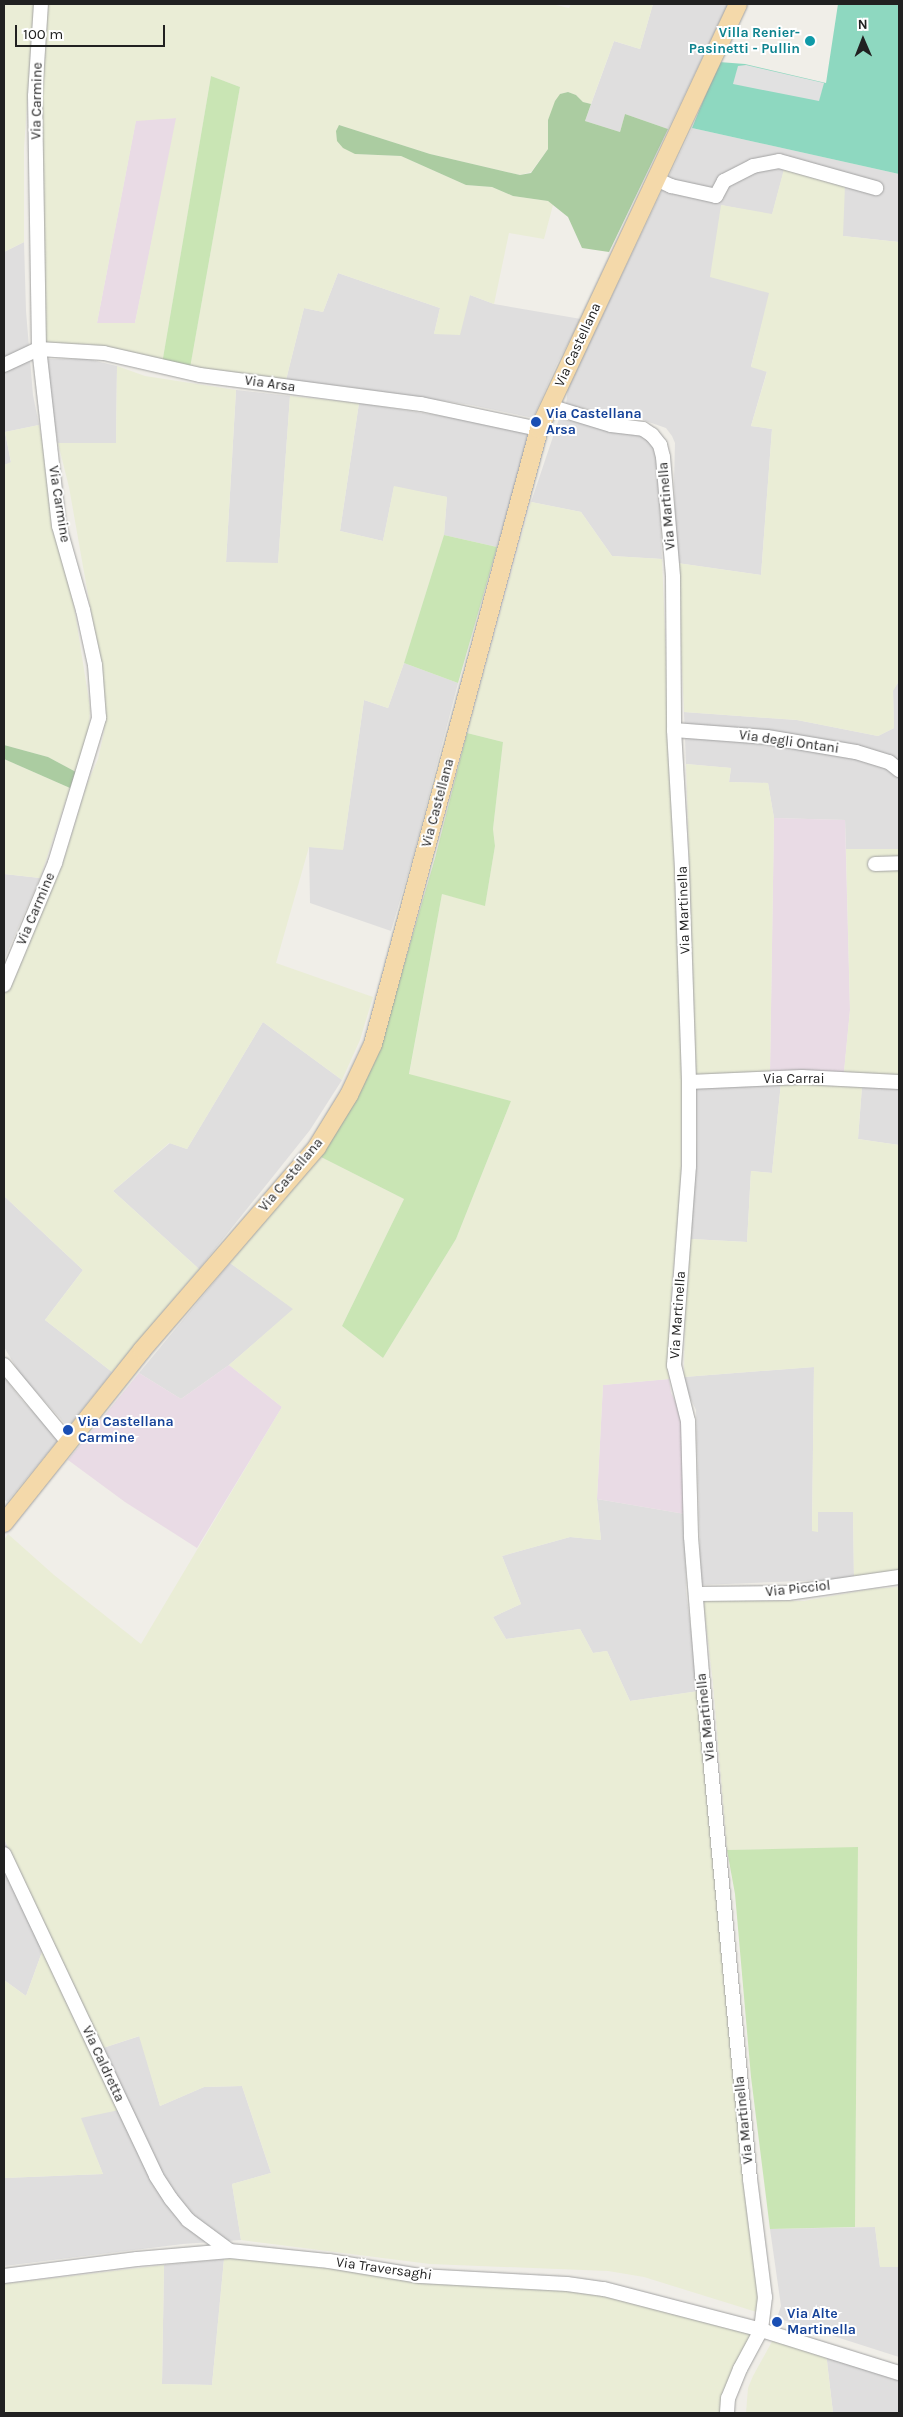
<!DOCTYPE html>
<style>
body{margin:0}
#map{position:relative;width:903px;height:2417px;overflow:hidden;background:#f0eee8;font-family:Karla,sans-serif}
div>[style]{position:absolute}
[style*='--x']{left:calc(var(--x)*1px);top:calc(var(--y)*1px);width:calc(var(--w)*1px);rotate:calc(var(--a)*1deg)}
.residential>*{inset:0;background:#dfdede}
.industrial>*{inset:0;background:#e9dbe5}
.farmland>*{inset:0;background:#eaedd6}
.grass>*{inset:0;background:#c9e5b4}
.forest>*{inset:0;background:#abcca1}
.pitch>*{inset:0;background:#8ed8c0}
.parking>*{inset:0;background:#e1e1e1}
.roads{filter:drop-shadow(0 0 1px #a2a2a2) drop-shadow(0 0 1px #a2a2a2)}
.minor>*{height:14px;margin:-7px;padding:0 7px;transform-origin:7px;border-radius:7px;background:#fff}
.major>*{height:18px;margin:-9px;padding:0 9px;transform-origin:9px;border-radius:9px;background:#f4d9aa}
.dots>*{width:14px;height:14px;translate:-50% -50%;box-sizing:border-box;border:2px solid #fff;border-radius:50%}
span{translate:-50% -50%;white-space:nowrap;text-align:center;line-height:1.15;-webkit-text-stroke:4px #fff;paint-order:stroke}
.culture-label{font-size:14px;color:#0d838f;font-weight:700}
.right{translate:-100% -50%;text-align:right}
.street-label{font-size:14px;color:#212121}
.transit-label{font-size:14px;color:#164399;font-weight:700}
.left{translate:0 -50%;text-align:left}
.frame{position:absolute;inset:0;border:5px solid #212121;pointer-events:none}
.north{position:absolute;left:838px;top:15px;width:50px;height:50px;-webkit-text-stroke:4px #fff;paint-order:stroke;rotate:359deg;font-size:14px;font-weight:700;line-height:20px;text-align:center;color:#212121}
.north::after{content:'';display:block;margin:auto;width:18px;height:22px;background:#212121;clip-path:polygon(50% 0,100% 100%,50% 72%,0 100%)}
.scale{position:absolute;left:15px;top:25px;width:150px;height:22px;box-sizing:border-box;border:2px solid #212121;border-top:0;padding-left:6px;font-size:15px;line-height:18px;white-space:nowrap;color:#212121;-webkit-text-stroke:4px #fff;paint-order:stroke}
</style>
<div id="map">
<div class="residential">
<i style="clip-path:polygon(653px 4px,728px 4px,668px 129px,625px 114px,620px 132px,585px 121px,614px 41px,640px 49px)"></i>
<i style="clip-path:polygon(692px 128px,899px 174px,899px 242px,843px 236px,784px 170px,772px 215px,721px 205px,770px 293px,751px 366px,767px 371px,751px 426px,772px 429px,761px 575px,677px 563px,674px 482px,675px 443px,672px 436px,666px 428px,637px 418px,566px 405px,568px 387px,573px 377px)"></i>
<i style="clip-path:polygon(24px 242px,26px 311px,33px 395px,39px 425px,5px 432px,11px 463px,4px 465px,4px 252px)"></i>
<i style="clip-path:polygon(338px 273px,440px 308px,434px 334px,470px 295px,494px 304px,581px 319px,557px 364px,533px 418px,471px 405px,349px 387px,286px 380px,304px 308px,323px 312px)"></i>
<i style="clip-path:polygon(46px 359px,87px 359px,117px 366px,116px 443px,58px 443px,48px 394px)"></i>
<i style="clip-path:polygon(236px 390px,290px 396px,278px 564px,226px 562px)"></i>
<i style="clip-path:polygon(359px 403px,468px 420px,531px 433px,497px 547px,444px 535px,447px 497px,394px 487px,383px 541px,340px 531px)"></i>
<i style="clip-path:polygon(559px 419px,646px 435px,657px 452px,662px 559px,612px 556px,581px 512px,531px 502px)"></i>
<i style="clip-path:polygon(404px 663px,458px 683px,414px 853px,391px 931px,310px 903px,309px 847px,343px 849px,364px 700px,388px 708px)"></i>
<i style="clip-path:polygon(899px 681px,899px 849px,846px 849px,845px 820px,774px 818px,768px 783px,729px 782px,731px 768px,686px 764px,684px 712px,797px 720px,878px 736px,894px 728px,893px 690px)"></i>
<i style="clip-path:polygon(4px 874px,40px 878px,4px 960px)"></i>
<i style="clip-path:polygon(263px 1022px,342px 1080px,310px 1130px,199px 1269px,113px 1191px,170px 1143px,187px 1149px)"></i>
<i style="clip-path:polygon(782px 1072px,772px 1173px,751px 1171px,747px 1242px,691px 1239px,697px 1140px,696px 1079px)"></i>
<i style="clip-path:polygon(863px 1073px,899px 1075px,899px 1145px,858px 1139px)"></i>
<i style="clip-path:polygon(4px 1196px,83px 1270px,45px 1320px,112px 1372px,68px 1427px,20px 1374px,4px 1347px)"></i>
<i style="clip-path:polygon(230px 1263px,294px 1309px,229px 1365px,181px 1399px,139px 1373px)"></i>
<i style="clip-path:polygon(814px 1367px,812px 1530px,818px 1531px,818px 1512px,853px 1512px,854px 1579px,701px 1585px,696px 1410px,686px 1389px,684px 1377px)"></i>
<i style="clip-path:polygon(4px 1377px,21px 1399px,59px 1439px,7px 1502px,4px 1499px)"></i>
<i style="clip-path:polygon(597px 1499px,685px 1514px,686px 1592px,699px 1691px,630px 1701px,607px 1651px,593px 1653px,580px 1629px,506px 1639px,493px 1617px,521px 1604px,502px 1556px,570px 1537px,601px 1540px)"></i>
<i style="clip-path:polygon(4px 1838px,46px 1941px,26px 1996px,4px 1980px)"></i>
<i style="clip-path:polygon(140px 2036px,160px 2106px,204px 2087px,242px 2086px,271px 2173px,232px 2184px,241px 2240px,183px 2244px,4px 2266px,4px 2178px,103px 2174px,80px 2118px,100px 2049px)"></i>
<i style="clip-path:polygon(875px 2227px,880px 2267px,899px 2267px,899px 2357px,777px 2318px,781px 2306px,770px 2229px)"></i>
<i style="clip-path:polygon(224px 2259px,212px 2385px,162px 2384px,164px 2265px)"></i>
<i style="clip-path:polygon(826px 2353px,899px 2376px,899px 2413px,833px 2413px)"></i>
</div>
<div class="industrial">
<i style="clip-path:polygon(177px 118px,135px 323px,97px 323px,136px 120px)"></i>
<i style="clip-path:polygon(774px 818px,845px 820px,850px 1010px,844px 1072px,770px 1072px)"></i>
<i style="clip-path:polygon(229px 1365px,282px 1407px,197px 1548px,125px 1502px,68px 1460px,139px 1373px,181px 1399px)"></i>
<i style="clip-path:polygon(669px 1379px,671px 1393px,681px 1412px,685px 1514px,597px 1499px,603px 1385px)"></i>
</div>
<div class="farmland">
<i style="clip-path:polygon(4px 4px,33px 4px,34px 7px,24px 148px,24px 242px,4px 252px)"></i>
<i style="clip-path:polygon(evenodd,48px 4px,551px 4px,569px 8px,571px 4px,653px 4px,640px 49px,614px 41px,591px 104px,583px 102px,576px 95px,568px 92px,560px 94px,548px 120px,548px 149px,531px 172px,520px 175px,430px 154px,339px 125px,355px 154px,401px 156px,466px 185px,492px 187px,513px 196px,548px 201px,553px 205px,544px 239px,509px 233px,494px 304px,470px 295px,460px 335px,434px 334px,440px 308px,338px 273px,323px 312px,304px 308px,286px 380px,190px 368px,240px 87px,211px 76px,162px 364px,89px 344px,45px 344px,39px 149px,48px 4px,176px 118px,135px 323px,97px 323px,136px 121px,176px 118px)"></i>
<i style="clip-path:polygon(784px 169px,845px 185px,843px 236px,899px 242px,899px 681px,893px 691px,894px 728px,878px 736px,797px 720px,684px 712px,677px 563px,761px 575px,772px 429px,751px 426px,767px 372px,751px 367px,769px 293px,710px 277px,721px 205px,772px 214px)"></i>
<i style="clip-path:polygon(117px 366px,145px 376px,236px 390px,226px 562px,278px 563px,290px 396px,359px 403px,340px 531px,383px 541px,394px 486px,447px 497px,444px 535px,404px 663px,388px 708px,364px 700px,343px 850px,309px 847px,276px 963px,373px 997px,360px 1040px,342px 1080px,263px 1022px,187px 1149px,169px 1143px,113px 1191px,199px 1269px,112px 1372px,45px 1320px,83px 1270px,4px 1196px,4px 997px,62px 866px,87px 784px,98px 759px,104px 732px,105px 706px,93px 623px,69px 487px,58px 443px,116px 443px)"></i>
<i style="clip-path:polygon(39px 425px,66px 556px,90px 707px,89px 730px,76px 772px,48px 757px,4px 745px,4px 465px,11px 462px,5px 432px)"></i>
<i style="clip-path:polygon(531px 502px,581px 512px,612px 556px,662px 559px,675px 872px,682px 1081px,681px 1176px,670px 1310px,669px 1379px,603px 1385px,597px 1499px,601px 1540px,570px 1537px,502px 1556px,521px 1604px,493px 1617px,506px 1639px,580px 1629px,593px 1653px,607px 1651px,630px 1701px,699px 1691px,712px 1852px,720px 1896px,763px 2314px,644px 2277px,608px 2271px,430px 2264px,241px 2240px,232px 2184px,271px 2173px,242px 2086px,204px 2087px,160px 2106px,139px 2036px,100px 2049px,124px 2109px,81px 2118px,103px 2174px,4px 2178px,4px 1980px,26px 1996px,46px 1941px,4px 1838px,4px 1540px,8px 1534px,54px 1575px,141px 1644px,282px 1407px,229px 1365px,293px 1309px,230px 1263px,317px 1155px,404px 1199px,342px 1326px,383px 1358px,456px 1239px,511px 1101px,409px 1075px,442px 894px,485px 905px,495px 846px,493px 829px,503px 742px,467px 733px)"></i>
<i style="clip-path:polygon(4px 759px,70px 788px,40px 878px,4px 874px)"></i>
<i style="clip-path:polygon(686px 764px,731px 768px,729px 782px,768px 783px,774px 818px,770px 1072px,696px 1079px)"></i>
<i style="clip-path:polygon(846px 849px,899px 849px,899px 1075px,863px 1073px,858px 1139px,899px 1145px,899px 1572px,869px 1574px,854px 1579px,853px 1512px,818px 1512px,818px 1532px,812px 1531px,814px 1367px,684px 1377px,685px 1311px,691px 1239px,747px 1242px,751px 1171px,772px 1173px,782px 1072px,844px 1072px,850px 1010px)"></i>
<i style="clip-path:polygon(899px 1587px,899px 2267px,880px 2267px,875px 2227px,855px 2227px,858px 1848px,727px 1850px,713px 1683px,703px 1600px,804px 1601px,871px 1589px)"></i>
<i style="clip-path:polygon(240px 2258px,350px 2271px,606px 2289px,760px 2332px,739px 2370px,731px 2413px,4px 2413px,4px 2284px,164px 2265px,162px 2384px,212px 2385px,224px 2259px)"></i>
<i style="clip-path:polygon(775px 2336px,826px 2353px,833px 2413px,746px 2413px,748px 2388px,753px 2376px)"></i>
</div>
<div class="grass">
<i style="clip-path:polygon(211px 76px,240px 87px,190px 368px,162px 364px)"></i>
<i style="clip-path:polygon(444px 535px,497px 547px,458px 683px,404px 663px)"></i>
<i style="clip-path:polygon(467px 733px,503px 742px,493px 829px,495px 846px,485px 906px,442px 894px,409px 1074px,511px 1101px,456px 1239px,383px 1358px,342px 1326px,404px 1199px,317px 1155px,380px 1048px,435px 858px)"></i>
<i style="clip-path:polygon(858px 1847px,855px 2227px,770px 2229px,751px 2077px,735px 1894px,727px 1850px)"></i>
</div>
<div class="forest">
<i style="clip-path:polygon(568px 92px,576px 95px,583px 102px,591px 104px,585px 121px,620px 132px,625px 114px,668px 129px,609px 252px,582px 248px,568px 217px,548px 201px,513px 196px,492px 187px,466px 185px,401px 156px,355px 154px,343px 148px,337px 141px,336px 131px,339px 125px,430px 154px,520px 175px,531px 173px,548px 149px,548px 120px,555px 101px,560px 94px)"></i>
<i style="clip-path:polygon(4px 745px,48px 757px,76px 772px,70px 788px,4px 759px)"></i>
</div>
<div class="pitch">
<i style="clip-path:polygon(838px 4px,899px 4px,899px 174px,692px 128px,719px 62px,745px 64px,826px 83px)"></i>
</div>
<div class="parking">
<i style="clip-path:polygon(746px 65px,824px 83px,819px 101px,733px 84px,738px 66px)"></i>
</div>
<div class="roads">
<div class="minor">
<i style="--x:656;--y:179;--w:17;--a:25"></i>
<i style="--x:671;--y:186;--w:46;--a:12.5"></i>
<i style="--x:716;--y:196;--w:17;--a:-62"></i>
<i style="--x:724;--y:181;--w:33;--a:-27"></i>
<i style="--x:753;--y:166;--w:26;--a:-11"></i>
<i style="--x:779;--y:161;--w:101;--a:15.6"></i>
<i style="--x:4;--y:365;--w:38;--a:-25"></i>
<i style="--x:39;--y:349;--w:65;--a:3.5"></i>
<i style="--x:104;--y:353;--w:98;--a:12.9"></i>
<i style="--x:200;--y:375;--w:223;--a:7.5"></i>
<i style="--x:421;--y:404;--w:121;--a:12"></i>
<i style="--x:549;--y:406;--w:65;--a:17"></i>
<i style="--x:611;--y:425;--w:32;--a:7"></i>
<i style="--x:643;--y:429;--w:11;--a:34"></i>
<i style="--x:652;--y:435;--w:13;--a:51"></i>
<i style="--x:660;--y:445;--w:12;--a:76"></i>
<i style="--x:663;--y:457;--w:120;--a:85.2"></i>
<i style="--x:673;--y:577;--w:153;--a:89.6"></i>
<i style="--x:674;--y:730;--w:140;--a:86.7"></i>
<i style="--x:682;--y:870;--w:212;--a:88.1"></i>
<i style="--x:689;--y:1082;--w:84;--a:90"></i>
<i style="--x:689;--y:1166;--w:200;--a:94.3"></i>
<i style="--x:674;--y:1365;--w:58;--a:76"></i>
<i style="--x:688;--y:1421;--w:116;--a:88.5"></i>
<i style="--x:691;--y:1537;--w:136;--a:85.4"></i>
<i style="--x:702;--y:1673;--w:508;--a:84.58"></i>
<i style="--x:750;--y:2179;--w:119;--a:82.8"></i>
<i style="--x:765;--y:2297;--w:33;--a:97"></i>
<i style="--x:761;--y:2330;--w:44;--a:118.3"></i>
<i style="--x:740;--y:2369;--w:31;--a:112"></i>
<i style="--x:728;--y:2398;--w:15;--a:94"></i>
<i style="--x:674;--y:730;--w:93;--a:4.3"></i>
<i style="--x:767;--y:737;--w:90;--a:9.6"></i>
<i style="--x:856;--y:752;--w:34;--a:17"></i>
<i style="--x:889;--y:762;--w:13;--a:39"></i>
<i style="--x:875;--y:864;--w:24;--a:-2"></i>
<i style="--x:4;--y:985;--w:132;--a:-67.3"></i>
<i style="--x:55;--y:863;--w:152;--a:-73.1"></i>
<i style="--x:99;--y:718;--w:53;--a:-94.3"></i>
<i style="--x:95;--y:665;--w:56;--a:-102.3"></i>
<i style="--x:83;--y:610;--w:87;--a:-105.9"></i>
<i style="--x:59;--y:526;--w:178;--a:-96.4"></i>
<i style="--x:39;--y:349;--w:253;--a:-90.9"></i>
<i style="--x:35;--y:96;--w:92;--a:-86.3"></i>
<i style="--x:689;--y:1082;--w:113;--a:-2.5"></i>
<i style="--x:802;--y:1077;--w:97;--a:3"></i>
<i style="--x:4;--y:1365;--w:100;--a:50.3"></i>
<i style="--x:697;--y:1594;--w:91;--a:-0.6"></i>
<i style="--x:788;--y:1593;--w:112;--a:-8.2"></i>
<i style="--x:4;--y:1854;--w:356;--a:64.7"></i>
<i style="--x:156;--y:2176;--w:27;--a:57"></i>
<i style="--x:171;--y:2199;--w:27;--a:51"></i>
<i style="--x:188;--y:2220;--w:52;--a:36.4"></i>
<i style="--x:4;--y:2276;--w:134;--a:-7.3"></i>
<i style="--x:137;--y:2259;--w:93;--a:-4.9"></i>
<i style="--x:230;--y:2251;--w:100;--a:5.8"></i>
<i style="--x:329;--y:2261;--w:92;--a:9.4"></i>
<i style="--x:420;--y:2276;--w:147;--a:3.1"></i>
<i style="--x:567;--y:2284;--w:37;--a:8"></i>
<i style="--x:604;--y:2289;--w:162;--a:14.6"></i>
<i style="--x:761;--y:2330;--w:145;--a:17.3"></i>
</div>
<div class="major">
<i style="--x:4;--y:1523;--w:221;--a:-51.4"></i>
<i style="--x:142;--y:1350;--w:268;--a:-49.2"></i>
<i style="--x:317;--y:1147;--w:61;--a:-58.4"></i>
<i style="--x:349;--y:1095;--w:56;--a:-64.8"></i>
<i style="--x:373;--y:1044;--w:637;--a:-74.89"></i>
<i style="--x:539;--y:429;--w:469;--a:-64.9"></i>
</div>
</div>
<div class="dots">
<i style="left:810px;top:41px;background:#0f9aa8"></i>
<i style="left:536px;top:422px;background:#1a4fb4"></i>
<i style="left:68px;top:1430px;background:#1a4fb4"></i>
<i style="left:777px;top:2322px;background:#1a4fb4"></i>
</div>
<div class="culture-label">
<span class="right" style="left:800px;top:41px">Villa Renier-<br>Pasinetti - Pullin</span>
</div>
<div class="street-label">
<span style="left:37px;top:101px;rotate:-89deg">Via Carmine</span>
<span style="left:578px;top:345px;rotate:-65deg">Via Castellana</span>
<span style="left:270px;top:384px;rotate:8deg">Via Arsa</span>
<span style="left:59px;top:504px;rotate:81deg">Via Carmine</span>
<span style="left:667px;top:506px;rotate:-95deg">Via Martinella</span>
<span style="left:789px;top:742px;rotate:8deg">Via degli Ontani</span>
<span style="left:438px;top:803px;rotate:-75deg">Via Castellana</span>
<span style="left:36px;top:909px;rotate:-67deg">Via Carmine</span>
<span style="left:684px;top:910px;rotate:-92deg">Via Martinella</span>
<span style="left:794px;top:1079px">Via Carrai</span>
<span style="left:291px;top:1175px;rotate:-50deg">Via Castellana</span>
<span style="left:678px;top:1315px;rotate:-86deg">Via Martinella</span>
<span style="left:798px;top:1589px;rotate:-6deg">Via Picciol</span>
<span style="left:706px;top:1717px;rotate:-96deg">Via Martinella</span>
<span style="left:103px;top:2064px;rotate:65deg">Via Caldretta</span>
<span style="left:744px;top:2120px;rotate:-96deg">Via Martinella</span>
<span style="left:384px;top:2269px;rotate:8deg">Via Traversaghi</span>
</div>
<div class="transit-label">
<span class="left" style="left:546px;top:422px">Via Castellana<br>Arsa</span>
<span class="left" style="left:78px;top:1430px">Via Castellana<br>Carmine</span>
<span class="left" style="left:787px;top:2322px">Via Alte<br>Martinella</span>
</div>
<div class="frame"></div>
<div class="north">N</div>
<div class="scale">100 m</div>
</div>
